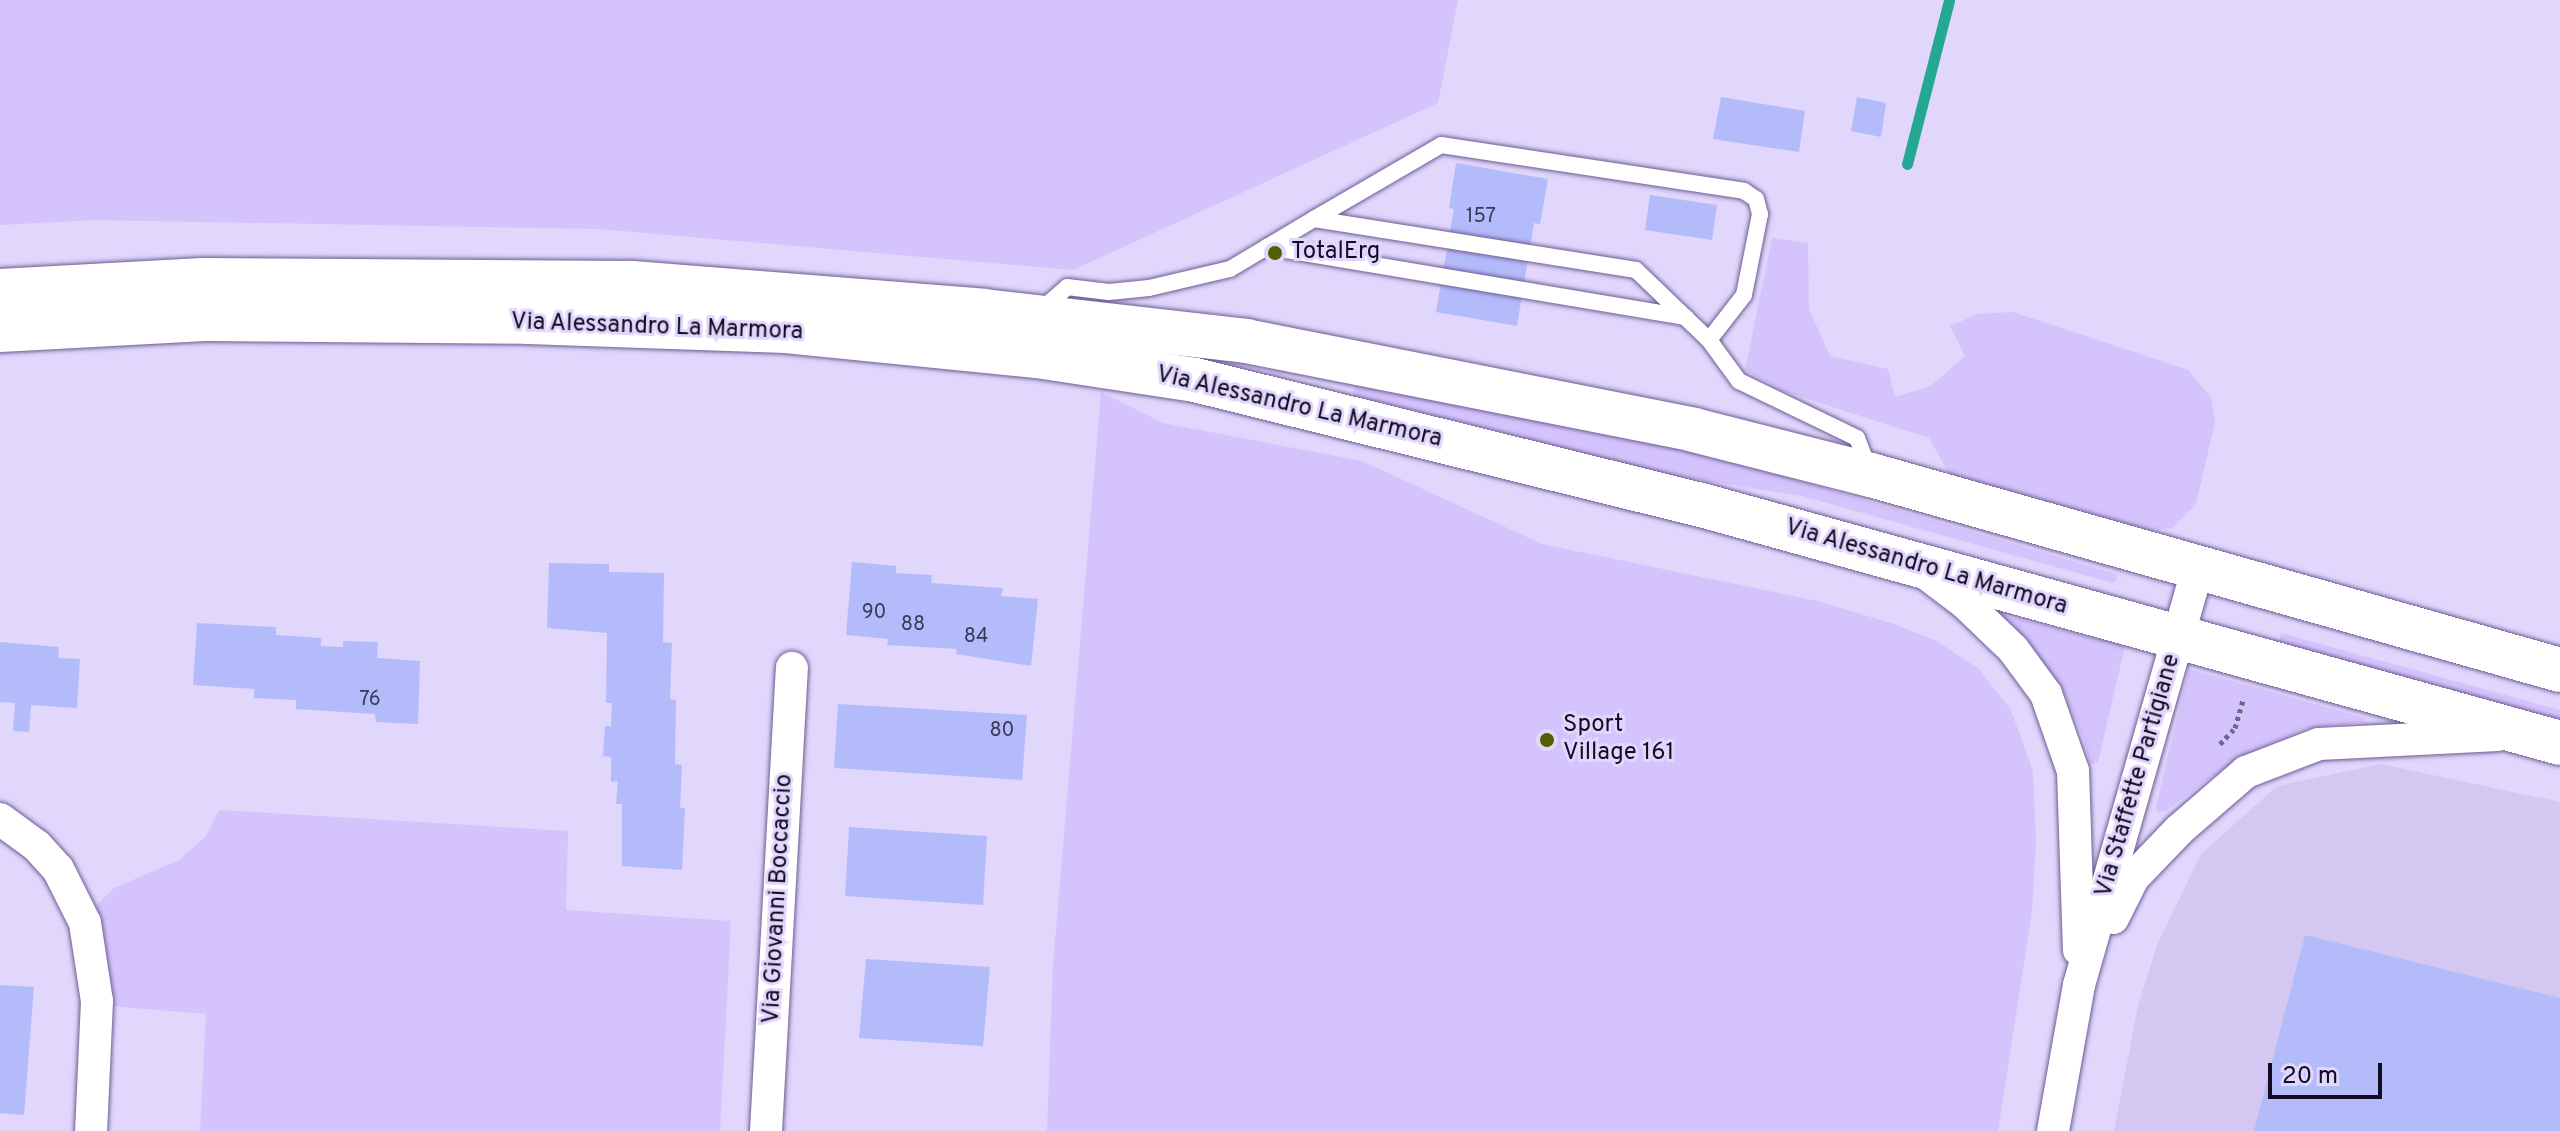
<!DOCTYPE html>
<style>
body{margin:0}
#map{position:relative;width:2560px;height:1131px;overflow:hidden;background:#e1d6fc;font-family:Overpass,sans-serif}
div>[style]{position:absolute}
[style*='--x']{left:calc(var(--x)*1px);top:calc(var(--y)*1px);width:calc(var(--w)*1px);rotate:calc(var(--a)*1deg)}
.built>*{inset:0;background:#d4c7f2}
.green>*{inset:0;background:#d4c3fc}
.stream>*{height:11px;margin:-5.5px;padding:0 5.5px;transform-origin:5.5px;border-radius:5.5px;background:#25a893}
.building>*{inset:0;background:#b4bbfb}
.path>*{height:5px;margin-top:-2.5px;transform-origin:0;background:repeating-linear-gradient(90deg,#706784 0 4px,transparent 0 8px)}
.roads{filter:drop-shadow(0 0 2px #6f5c95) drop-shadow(0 0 2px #6f5c95)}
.lane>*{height:16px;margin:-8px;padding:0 8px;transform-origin:8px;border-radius:8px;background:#fff}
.street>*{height:32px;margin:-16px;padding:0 16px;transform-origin:16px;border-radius:16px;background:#fff}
.secondary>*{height:44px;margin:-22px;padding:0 22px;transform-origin:22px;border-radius:22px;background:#fff}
.dots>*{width:22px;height:22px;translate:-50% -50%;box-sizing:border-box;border:4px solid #e1d6fc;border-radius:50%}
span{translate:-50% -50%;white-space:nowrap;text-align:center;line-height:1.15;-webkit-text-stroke:6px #e1d6fc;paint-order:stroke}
.number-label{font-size:20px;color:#3b3758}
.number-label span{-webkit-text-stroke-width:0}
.poi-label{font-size:24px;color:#130b21}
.left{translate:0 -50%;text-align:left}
.street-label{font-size:24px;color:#130b21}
.scale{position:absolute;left:2268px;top:1063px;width:114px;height:36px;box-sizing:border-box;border:4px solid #130b21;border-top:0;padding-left:10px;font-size:24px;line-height:28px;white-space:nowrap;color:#130b21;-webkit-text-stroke:6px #e1d6fc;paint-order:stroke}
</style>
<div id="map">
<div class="built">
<i style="clip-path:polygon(2381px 764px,2560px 802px,2560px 1131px,2114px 1131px,2138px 1006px,2157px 945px,2201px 854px,2277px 786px)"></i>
</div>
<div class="green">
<i style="clip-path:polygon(0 0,1458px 0,1438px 103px,1073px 270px,599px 229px,94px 220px,0 225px)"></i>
<i style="clip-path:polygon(1772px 238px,1808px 243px,1809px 309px,1830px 356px,1888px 369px,1895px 397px,1931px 386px,1965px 356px,1950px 326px,1978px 314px,2013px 312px,2188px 370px,2211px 398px,2215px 422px,2196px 504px,2172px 528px,2143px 530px,1951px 477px,1929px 438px,1783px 391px,1745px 370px)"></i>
<i style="clip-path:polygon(1354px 382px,1697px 451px,2109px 572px,2116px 574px,2117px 580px,2113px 583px,1802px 496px,1670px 475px,1353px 395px)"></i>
<i style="clip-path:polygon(1101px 392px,1163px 423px,1362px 461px,1542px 544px,1817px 601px,1894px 624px,1937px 641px,1979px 669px,2011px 710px,2033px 771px,2036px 843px,2032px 911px,1998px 1131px,1047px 1131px,1053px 965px)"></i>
<i style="clip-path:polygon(1997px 614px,2125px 646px,2098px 762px,2090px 764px,2083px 737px,2063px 692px,2032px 648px)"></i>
<i style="clip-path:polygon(2281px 633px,2560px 710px,2560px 725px,2279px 643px)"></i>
<i style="clip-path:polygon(2189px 669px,2365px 718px,2364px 722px,2308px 728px,2256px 751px,2211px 777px,2166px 811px,2157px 812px,2156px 806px)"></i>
<i style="clip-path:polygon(219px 810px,568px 831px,566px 910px,731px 921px,720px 1131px,200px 1131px,206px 1014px,110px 1006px,97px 937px,97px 905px,114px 888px,179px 860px,206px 836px)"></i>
</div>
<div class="stream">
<i style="--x:1907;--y:164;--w:169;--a:-75.6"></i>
</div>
<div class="building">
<i style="clip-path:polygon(1721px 97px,1805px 111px,1799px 152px,1713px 139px)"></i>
<i style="clip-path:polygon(1857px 97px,1886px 103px,1881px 137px,1851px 131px)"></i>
<i style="clip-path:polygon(1456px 163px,1548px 179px,1540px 224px,1534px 223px,1517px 326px,1436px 312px,1454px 209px,1449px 208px)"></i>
<i style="clip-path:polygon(1650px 195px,1717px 205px,1712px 240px,1645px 230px)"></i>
<i style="clip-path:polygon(852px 562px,896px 566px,896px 573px,932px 575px,931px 583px,1003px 588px,1001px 596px,1038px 599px,1031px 666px,956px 654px,957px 649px,887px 645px,888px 639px,846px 635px)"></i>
<i style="clip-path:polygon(549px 563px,609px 564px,609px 572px,664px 573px,663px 642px,672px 643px,670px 699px,676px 700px,675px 764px,682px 765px,680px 808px,685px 808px,682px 870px,622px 866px,622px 804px,616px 804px,618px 781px,611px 782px,611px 757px,603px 756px,605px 726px,611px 726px,612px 703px,606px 703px,607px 633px,547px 628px)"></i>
<i style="clip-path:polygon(197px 623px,276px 627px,276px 635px,321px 638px,321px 646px,343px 647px,343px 641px,378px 642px,377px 658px,420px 661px,418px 724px,376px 722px,375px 714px,296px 709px,296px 700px,254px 698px,254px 689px,193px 685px)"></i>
<i style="clip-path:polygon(0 642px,59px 647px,58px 658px,80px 659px,77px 708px,31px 705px,29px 732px,13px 731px,15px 703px,0 702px)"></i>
<i style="clip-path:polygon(838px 704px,1027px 715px,1022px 780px,834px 768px)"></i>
<i style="clip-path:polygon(849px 827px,987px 836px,983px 905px,845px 896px)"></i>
<i style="clip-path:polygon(2305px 935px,2560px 998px,2560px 1131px,2254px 1131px)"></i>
<i style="clip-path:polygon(866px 959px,990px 967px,983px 1046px,859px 1038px)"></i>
<i style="clip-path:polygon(0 985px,34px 987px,24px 1115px,0 1113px)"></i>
</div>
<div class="path">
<i style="--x:2220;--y:744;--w:22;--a:-47"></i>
<i style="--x:2235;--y:728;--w:32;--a:-74"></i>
</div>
<div class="roads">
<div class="lane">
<i style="--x:1314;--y:219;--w:147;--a:-30.2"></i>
<i style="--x:1441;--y:145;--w:306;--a:8.6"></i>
<i style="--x:1744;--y:191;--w:14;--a:34"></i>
<i style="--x:1756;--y:199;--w:16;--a:75"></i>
<i style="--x:1760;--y:214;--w:83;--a:101.2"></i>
<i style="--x:1744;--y:295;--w:57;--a:127.9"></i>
<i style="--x:1267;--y:247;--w:424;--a:9.5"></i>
<i style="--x:1042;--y:309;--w:33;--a:-41"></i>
<i style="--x:1067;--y:287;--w:42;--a:6.8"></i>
<i style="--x:1109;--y:292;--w:40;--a:-5.7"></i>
<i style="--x:1149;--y:288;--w:83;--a:-13.2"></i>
<i style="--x:1230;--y:269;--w:98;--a:-30.8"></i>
<i style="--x:1314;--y:219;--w:326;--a:9"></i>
<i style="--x:1636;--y:270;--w:101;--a:43.8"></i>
<i style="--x:1709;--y:340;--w:51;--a:53.8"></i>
<i style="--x:1739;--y:381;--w:131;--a:25.8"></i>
<i style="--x:1857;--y:438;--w:34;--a:69"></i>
</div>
<div class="street">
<i style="--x:1928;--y:575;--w:46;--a:37.1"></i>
<i style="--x:1965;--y:603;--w:66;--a:43.8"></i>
<i style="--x:2013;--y:649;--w:56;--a:53.7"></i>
<i style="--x:2046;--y:694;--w:82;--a:70.7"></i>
<i style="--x:2073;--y:771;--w:179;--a:88.1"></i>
<i style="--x:0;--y:819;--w:46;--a:36.1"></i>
<i style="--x:37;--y:846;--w:31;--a:48"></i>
<i style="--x:58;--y:869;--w:60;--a:63.4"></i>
<i style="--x:85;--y:923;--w:79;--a:81.3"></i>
<i style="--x:97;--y:1001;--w:130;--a:92.6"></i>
<i style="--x:2113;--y:918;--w:45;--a:-63.4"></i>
<i style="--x:2133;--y:878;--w:66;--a:-46.2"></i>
<i style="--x:2179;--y:830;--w:89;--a:-40.9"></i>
<i style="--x:2246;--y:772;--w:78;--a:-21"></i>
<i style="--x:2319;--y:744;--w:179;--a:-2.9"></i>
<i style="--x:766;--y:1131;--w:464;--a:-86.8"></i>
<i style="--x:2053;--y:1131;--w:148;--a:-79.9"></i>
<i style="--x:2079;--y:985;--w:435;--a:-74.1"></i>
</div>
<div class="secondary">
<i style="--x:0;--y:291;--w:203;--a:-3.1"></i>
<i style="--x:203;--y:280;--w:429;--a:0.4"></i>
<i style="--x:632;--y:283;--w:353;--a:4.5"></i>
<i style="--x:984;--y:311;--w:264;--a:6.5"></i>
<i style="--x:1246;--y:341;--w:457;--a:11.2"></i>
<i style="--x:1694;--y:430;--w:183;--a:14.3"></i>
<i style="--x:1871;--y:475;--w:716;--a:15.8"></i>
<i style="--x:0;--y:330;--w:205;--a:-3.1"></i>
<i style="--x:205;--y:319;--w:323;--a:0.5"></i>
<i style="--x:528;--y:322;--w:258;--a:2"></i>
<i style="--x:786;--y:331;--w:252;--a:5.7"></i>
<i style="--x:1037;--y:356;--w:160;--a:8.6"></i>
<i style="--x:1195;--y:380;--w:525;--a:13.88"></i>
<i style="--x:1705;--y:506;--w:887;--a:15.49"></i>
</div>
</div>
<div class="dots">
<i style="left:1275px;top:253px;background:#525f00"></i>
<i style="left:1547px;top:740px;background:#525f00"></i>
</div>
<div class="number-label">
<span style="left:1481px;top:217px">157</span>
<span style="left:874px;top:613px">90</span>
<span style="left:913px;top:625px">88</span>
<span style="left:976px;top:637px">84</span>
<span style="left:370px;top:700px">76</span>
<span style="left:1002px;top:731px">80</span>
</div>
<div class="poi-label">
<span class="left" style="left:1291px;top:253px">TotalErg</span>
<span class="left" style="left:1563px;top:740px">Sport<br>Village 161</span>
</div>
<div class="street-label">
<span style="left:657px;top:328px;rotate:2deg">Via Alessandro La Marmora</span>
<span style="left:1299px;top:408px;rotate:13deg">Via Alessandro La Marmora</span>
<span style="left:1926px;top:568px;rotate:16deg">Via Alessandro La Marmora</span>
<span style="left:2139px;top:776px;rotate:-74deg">Via Staffette Partigiane</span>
<span style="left:779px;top:899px;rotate:-87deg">Via Giovanni Boccaccio</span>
</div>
<div class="scale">20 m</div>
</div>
